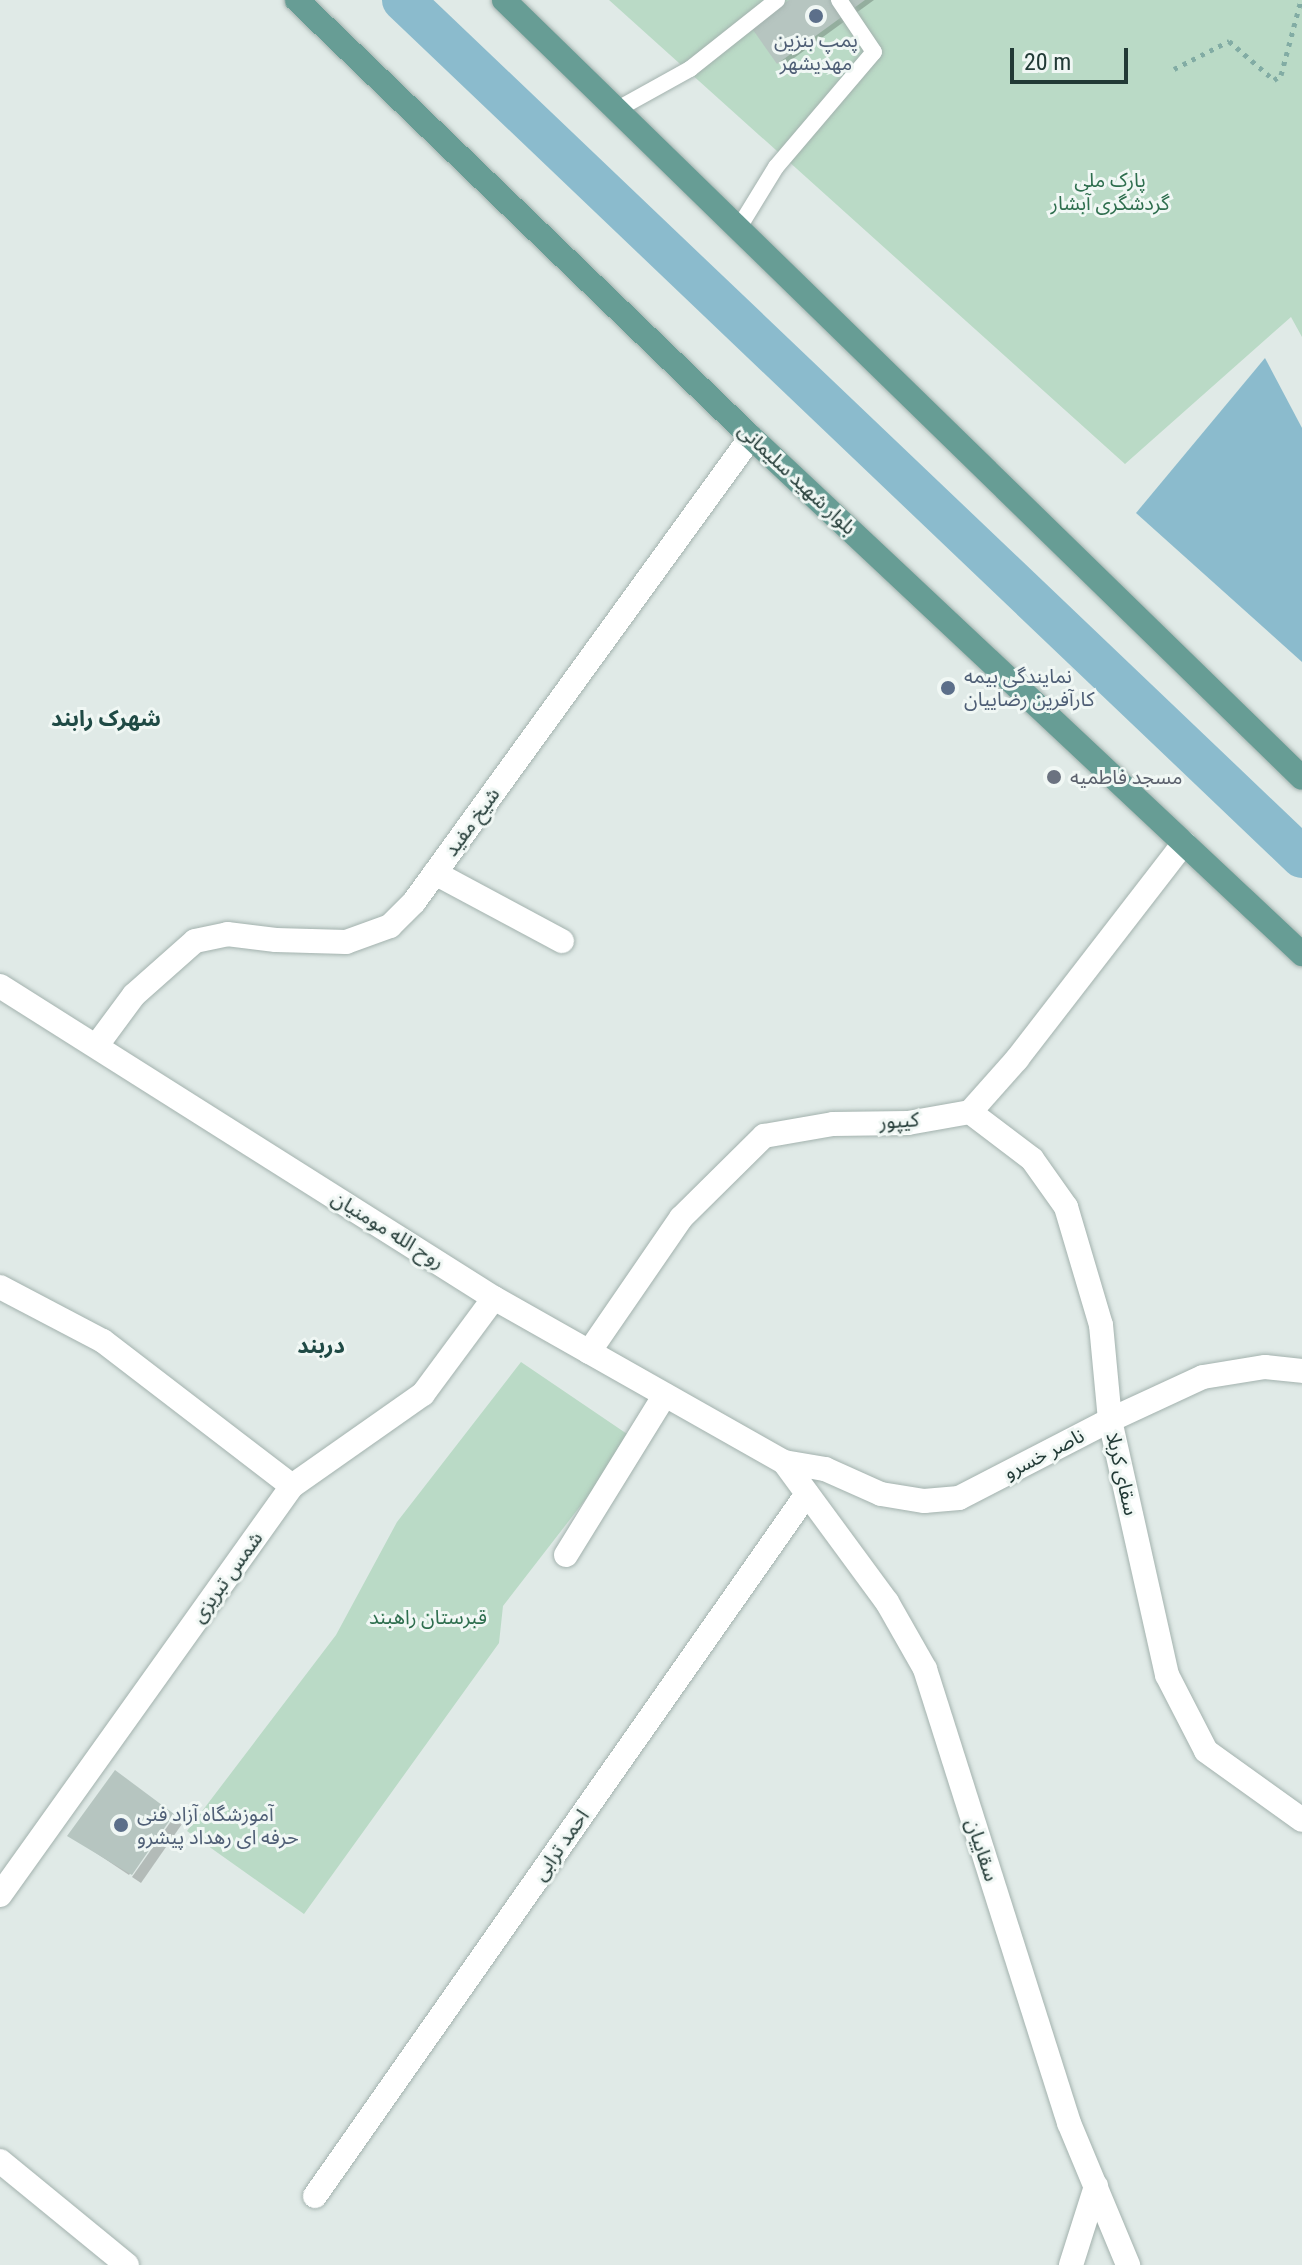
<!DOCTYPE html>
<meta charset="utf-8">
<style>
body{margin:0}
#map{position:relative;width:1302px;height:2265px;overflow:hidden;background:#e0eae7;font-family:"Roboto Condensed","Noto Sans Arabic",sans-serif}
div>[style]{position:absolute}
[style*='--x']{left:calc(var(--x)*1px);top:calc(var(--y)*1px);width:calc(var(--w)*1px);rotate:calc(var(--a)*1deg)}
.green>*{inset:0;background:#badac6}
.water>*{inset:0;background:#8bbbcd}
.shadow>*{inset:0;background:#0003}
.canal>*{height:42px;margin:-21px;padding:0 21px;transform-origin:21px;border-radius:21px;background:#8bbbcd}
.building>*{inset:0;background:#b6c5c0}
.path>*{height:5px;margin-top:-2.5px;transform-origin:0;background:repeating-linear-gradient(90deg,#82aca4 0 4px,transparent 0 10px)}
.roads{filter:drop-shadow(0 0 2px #a3b2ae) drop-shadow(0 0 2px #a3b2ae)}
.lane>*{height:16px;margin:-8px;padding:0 8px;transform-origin:8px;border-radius:8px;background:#fff}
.street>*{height:24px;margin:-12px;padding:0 12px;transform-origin:12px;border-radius:12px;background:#fff}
.primary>*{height:24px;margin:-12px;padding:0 12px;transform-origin:12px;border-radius:12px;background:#679d95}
.dots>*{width:22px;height:22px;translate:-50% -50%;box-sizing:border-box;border:4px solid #f0f7f4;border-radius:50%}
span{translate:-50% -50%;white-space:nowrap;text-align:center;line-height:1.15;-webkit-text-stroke:6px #f0f7f4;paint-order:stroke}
.service-label{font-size:20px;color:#4e5e75}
.left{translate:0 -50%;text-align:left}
.park-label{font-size:20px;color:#2e6e4e}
.street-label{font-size:20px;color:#223a36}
.worship-label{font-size:20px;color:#5b616d}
.neighbourhood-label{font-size:22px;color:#1f4a45;font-weight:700}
.scale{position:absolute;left:1010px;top:48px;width:118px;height:36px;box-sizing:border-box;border:4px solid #223a36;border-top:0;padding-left:10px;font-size:24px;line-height:28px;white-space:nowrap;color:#223a36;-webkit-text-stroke:6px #f0f7f4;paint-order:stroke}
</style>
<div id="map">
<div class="green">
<i style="clip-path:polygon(609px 0,1302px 0,1302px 337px,1291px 317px,1125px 464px)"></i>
<i style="clip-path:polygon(521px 1362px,633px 1438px,503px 1606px,499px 1643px,304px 1914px,187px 1831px,336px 1635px,397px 1522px)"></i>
</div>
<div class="water">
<i style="clip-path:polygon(1265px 358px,1302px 428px,1302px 662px,1136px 513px)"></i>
</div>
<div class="shadow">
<i style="clip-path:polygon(792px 0,874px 0,783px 66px,779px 62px)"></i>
<i style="clip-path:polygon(171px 1814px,129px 1875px,69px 1835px)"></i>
<i style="clip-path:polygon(174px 1817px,182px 1824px,141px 1883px,132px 1877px)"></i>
</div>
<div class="canal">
<i style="--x:403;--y:0;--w:1242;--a:43.63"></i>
</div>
<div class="building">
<i style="clip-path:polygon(789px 0,865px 0,777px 64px,751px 27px)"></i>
<i style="clip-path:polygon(115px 1770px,174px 1814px,132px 1875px,67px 1836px)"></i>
</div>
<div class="path">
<i style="--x:1174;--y:69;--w:62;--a:-27"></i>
<i style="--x:1229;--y:41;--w:60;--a:40.9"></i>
<i style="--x:1274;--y:80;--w:9;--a:-36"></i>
<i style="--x:1281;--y:75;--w:78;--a:-75.1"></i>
</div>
<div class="roads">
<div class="lane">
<i style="--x:616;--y:110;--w:85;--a:-29"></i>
<i style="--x:690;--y:69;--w:111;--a:-38.4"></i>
<i style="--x:738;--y:229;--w:73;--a:-58.5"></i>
<i style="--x:776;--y:167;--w:151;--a:-49.6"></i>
<i style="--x:874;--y:52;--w:63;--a:-123.9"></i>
</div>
<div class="street">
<i style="--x:435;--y:873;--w:144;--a:28.2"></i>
<i style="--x:0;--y:986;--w:584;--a:32.28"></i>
<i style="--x:494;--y:1298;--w:333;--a:29.5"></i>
<i style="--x:784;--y:1462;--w:42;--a:9.7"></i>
<i style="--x:825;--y:1469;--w:61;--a:24.1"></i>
<i style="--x:881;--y:1494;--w:44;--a:9.2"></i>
<i style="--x:924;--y:1501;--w:35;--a:-5"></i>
<i style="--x:959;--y:1498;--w:170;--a:-27.3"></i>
<i style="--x:1110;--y:1420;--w:102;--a:-24.8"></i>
<i style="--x:1203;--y:1377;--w:63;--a:-9.2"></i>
<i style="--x:1265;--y:1367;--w:37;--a:6"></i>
<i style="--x:97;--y:1045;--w:62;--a:-53.5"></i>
<i style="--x:134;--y:995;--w:81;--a:-41.5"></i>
<i style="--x:195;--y:941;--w:33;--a:-12"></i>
<i style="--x:227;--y:934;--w:49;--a:7"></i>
<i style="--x:276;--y:940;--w:70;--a:1.6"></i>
<i style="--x:346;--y:942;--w:47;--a:-20"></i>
<i style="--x:390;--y:926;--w:34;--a:-45"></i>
<i style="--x:414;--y:902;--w:574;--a:-54.07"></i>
<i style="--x:970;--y:1112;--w:78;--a:37.2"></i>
<i style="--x:1032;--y:1159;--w:59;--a:54.7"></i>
<i style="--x:1066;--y:1207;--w:123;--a:73.5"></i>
<i style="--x:1101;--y:1325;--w:95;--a:84.6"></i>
<i style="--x:1110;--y:1420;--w:261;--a:77.4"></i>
<i style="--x:1167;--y:1675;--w:85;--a:62.8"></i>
<i style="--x:1206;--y:1751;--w:118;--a:35.7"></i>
<i style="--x:0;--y:1287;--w:116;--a:27.7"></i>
<i style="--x:103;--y:1341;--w:238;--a:37.5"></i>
<i style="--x:589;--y:1352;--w:163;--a:-55.5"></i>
<i style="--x:681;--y:1218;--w:117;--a:-44.7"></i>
<i style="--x:764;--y:1136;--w:70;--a:-9.9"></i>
<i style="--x:833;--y:1124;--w:75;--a:-0.8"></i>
<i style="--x:908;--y:1123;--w:63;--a:-10.1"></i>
<i style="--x:970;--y:1112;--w:71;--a:-48.4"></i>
<i style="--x:1017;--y:1059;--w:273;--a:-52.3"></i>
<i style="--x:784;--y:1462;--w:174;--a:53.7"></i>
<i style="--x:887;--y:1602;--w:77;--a:60.4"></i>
<i style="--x:925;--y:1669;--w:476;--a:72.4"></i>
<i style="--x:1069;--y:2123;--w:154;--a:67.4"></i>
<i style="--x:566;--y:1555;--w:188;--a:-58.3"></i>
<i style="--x:0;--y:1895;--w:503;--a:-54.48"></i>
<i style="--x:292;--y:1486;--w:160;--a:-35.1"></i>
<i style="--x:423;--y:1394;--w:119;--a:-53.5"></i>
<i style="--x:0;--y:2161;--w:164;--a:39.3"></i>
<i style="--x:315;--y:2196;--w:857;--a:-54.98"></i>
<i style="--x:1071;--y:2265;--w:83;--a:-72.4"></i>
</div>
<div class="primary">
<i style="--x:297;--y:0;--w:630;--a:43.91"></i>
<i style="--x:751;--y:437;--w:756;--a:43.18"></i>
<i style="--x:504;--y:0;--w:1114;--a:44.27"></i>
</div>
</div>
<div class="dots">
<i style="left:816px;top:16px;background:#5c6f8a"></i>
<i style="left:948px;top:688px;background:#5c6f8a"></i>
<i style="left:1054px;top:777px;background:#6b7280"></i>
<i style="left:121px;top:1825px;background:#5c6f8a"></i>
</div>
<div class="service-label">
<span style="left:816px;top:52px">پمپ بنزین<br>مهدیشهر</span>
<span class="left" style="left:964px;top:688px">نمایندگی بیمه<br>کارآفرین رضاییان</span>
<span class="left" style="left:137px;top:1826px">آموزشگاه آزاد فنی<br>حرفه ای رهداد پیشرو</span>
</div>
<div class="park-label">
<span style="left:1110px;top:192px">پارک ملی<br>گردشگری آبشار</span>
<span style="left:428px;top:1617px">قبرستان راهبند</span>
</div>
<div class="street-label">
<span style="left:797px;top:479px;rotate:43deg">بلوار شهید سلیمانی</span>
<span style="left:472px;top:822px;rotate:-54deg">شیخ مفید</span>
<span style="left:899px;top:1121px;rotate:-4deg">کیپور</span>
<span style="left:388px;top:1230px;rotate:32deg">روح الله مومنیان</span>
<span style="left:1044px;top:1454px;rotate:-27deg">ناصر خسرو</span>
<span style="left:1122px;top:1474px;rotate:77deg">سقای کربلا</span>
<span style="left:227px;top:1577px;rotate:-54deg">شمس تبریزی</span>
<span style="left:561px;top:1845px;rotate:-55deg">احمد ترابی</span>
<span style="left:982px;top:1850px;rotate:72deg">سقاییان</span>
</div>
<div class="worship-label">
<span class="left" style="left:1070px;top:777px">مسجد فاطمیه</span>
</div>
<div class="neighbourhood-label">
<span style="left:106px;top:719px">شهرک رابند</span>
<span style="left:321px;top:1346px">دربند</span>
</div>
<div class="scale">20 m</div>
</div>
